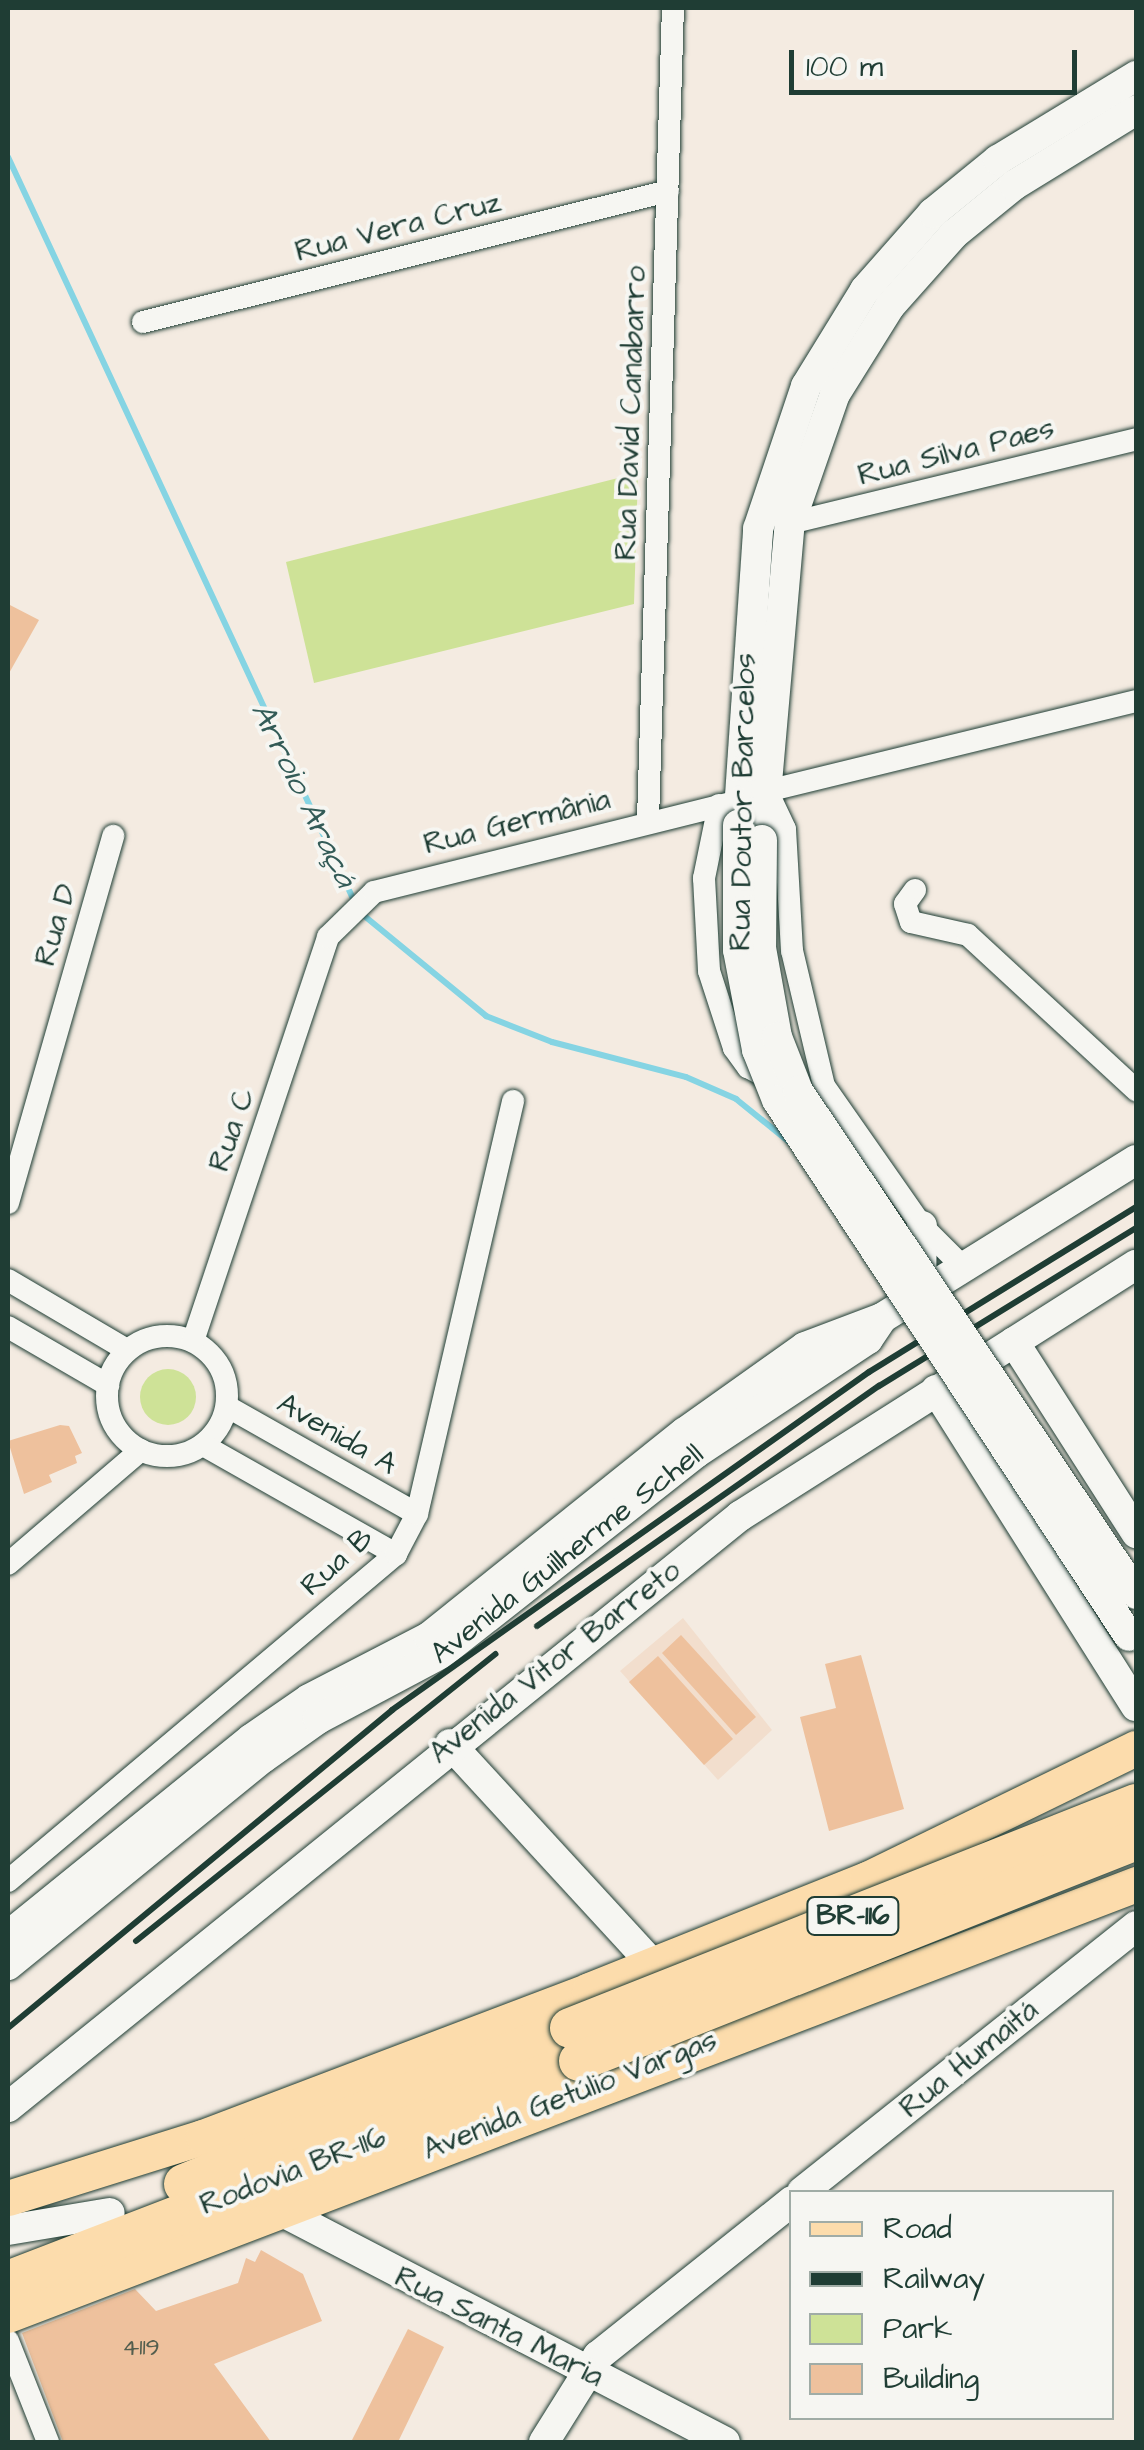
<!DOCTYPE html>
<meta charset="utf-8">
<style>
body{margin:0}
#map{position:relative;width:1144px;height:2450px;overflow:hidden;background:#f4ebe1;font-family:"Architects Daughter",sans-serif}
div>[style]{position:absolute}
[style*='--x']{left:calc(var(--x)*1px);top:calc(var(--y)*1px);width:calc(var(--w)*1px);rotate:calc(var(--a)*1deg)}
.built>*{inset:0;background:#f2decd}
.green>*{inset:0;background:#cee297}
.round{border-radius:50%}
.stream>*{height:6px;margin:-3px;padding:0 3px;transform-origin:3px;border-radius:3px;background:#85d4e3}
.building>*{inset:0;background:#eec19d}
.roads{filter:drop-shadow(0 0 2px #1f3d34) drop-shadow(0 0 2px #1f3d34)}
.street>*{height:22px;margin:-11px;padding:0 11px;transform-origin:11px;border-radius:11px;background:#f6f6f2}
.street>.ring{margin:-11px;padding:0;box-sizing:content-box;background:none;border:22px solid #f6f6f2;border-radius:50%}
.secondary>*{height:30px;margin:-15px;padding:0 15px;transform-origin:15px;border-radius:15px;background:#f6f6f2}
.primary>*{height:35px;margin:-17.5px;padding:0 17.5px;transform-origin:17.5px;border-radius:17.5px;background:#fcdcac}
.highway>*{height:40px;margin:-20px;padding:0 20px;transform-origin:20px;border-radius:20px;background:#fcdcac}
.rail>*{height:6px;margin:-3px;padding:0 3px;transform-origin:3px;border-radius:3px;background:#1f3d34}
.bridges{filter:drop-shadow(0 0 2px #1f3d34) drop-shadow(0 0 2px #1f3d34)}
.secondary-bridge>*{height:30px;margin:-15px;padding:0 15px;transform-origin:15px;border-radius:15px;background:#f6f6f2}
.highway-bridge>*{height:40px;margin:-20px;padding:0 20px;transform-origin:20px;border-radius:20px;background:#fcdcac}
span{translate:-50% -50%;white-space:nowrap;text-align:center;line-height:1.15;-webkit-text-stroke:8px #f6f6f2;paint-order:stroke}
.number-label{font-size:25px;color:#535e4e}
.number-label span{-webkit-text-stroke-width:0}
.shield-label span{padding:2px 8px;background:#f6f6f2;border:2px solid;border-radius:8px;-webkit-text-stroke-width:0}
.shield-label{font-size:28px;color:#1f3d34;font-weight:700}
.street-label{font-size:30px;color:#1f3d34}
.water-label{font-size:32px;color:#335b57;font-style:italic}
.frame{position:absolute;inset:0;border:10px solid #1f3d34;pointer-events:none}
.legend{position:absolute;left:789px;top:2190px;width:325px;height:230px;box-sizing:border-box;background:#f6f6f2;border:2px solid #a0aca6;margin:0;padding:12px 18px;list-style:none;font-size:30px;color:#1f3d34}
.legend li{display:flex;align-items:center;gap:20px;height:50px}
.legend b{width:50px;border:2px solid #a0aca6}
.scale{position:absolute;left:789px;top:50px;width:288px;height:45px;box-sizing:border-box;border:5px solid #1f3d34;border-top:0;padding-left:12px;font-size:30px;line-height:35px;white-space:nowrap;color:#1f3d34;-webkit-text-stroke:8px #f6f6f2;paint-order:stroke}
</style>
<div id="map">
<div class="built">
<i style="clip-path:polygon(683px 1618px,772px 1730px,718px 1780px,620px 1671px)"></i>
</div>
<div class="green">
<i style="clip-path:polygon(638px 473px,634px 604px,314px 683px,286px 562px)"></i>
<i class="round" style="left:140px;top:1369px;width:56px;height:56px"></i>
</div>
<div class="stream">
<i style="--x:8;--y:157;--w:823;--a:65.05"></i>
<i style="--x:362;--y:914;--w:161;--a:39.4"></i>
<i style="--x:486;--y:1016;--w:71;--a:21.5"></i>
<i style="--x:552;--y:1042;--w:138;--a:14.6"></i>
<i style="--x:686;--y:1077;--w:55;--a:23.7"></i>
<i style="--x:736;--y:1099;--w:67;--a:38.9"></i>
</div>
<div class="building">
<i style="clip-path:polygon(8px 604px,39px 620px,8px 675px)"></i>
<i style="clip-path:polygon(60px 1425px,69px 1426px,82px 1453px,75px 1456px,77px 1463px,49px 1475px,52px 1482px,24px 1494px,8px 1441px)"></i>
<i style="clip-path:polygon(681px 1635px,756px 1717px,736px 1735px,662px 1653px)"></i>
<i style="clip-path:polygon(861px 1655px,904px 1809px,829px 1831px,800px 1717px,836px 1708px,825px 1664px)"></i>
<i style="clip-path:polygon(658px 1656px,733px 1739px,704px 1765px,629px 1682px)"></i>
<i style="clip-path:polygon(261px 2250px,303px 2274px,322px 2321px,214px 2364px,271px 2442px,63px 2442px,22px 2333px,135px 2289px,156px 2311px,238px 2283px,246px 2258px,255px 2262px)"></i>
<i style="clip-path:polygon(408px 2329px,444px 2347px,398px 2442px,351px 2442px)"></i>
</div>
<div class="roads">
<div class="street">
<i style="--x:143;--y:322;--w:541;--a:-14.01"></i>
<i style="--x:790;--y:523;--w:356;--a:-13.6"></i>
<i style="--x:719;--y:805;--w:75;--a:101.6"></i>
<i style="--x:704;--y:878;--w:93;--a:86.9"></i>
<i style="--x:709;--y:971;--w:81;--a:72"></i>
<i style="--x:734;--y:1048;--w:24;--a:54"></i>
<i style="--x:748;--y:1067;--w:26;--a:28"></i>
<i style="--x:648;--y:820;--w:812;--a:-88.24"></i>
<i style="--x:915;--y:890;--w:17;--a:126"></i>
<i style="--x:905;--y:904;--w:19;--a:72"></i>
<i style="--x:911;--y:922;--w:58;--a:12.8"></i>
<i style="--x:968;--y:935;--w:229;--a:42.7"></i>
<i style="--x:8;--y:1203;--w:382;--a:-74"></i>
<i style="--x:962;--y:1266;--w:57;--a:-135"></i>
<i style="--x:922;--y:1226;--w:171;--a:-125"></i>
<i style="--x:824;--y:1086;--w:139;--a:-103.3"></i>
<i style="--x:792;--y:951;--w:122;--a:-93.3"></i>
<i style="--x:785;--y:829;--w:42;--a:-115.3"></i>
<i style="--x:767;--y:791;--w:380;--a:-13.7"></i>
<i style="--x:8;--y:1280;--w:138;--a:30.5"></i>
<i style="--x:8;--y:1327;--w:116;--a:30.1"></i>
<i class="ring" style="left:107px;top:1336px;width:98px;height:98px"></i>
<i style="--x:193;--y:1341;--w:426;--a:-71.5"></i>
<i style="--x:328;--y:937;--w:64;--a:-44.4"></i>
<i style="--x:374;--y:892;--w:376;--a:-14"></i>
<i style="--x:228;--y:1407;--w:217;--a:29.5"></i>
<i style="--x:203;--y:1445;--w:222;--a:29.5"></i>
<i style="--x:8;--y:1564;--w:175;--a:-40.6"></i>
<i style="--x:8;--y:1881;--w:507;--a:-40.12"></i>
<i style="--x:396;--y:1554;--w:45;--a:-62.3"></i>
<i style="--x:417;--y:1514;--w:424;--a:-76.9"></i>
<i style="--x:8;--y:2341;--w:109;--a:68.4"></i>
</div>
<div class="secondary">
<i style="--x:738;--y:825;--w:297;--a:-86.1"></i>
<i style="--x:758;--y:529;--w:151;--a:-71.4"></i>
<i style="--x:806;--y:386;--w:113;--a:-58.4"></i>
<i style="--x:865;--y:290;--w:103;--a:-48.6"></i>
<i style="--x:933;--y:213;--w:84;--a:-39.2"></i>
<i style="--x:998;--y:160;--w:162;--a:-31.3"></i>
<i style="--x:762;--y:840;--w:318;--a:-85"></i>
<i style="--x:790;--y:523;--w:137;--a:-70.8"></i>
<i style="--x:835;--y:394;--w:104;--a:-58"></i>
<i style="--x:890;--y:306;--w:96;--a:-48.4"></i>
<i style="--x:954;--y:234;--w:77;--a:-39.2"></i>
<i style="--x:1014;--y:185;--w:143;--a:-31.6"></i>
<i style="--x:921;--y:1288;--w:62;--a:-89.1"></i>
<i style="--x:1014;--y:1342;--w:227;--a:57.4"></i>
<i style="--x:936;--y:1390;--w:374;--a:57.7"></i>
<i style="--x:450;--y:1744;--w:299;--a:47.4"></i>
<i style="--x:8;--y:1936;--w:313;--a:-39"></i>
<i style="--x:251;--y:1739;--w:70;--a:-34.6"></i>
<i style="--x:309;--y:1699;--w:135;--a:-27.3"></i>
<i style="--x:429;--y:1637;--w:327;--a:-38.7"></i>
<i style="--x:684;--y:1433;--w:148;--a:-35.4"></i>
<i style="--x:805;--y:1347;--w:82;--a:-20.6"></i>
<i style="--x:8;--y:1965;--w:328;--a:-39.1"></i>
<i style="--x:263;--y:1758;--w:67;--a:-35.3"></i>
<i style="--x:318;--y:1719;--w:140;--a:-28"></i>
<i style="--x:442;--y:1653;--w:323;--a:-38.2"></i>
<i style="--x:696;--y:1453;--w:206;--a:-33.5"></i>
<i style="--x:868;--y:1339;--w:25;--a:-56"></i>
<i style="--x:882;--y:1318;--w:299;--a:-31.9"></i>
<i style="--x:8;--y:2107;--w:941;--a:-38.92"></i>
<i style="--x:740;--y:1516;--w:469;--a:-32.4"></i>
<i style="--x:802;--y:2192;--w:427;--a:-38.5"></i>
<i style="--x:275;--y:2208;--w:507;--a:27.47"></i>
<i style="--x:8;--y:2230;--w:103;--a:-9.5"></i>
<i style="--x:544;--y:2442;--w:102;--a:-57.9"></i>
<i style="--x:598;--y:2356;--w:248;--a:-38.6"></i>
</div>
<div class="primary">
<i style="--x:8;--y:2198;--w:204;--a:-17.4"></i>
<i style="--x:203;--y:2137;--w:413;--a:-20.8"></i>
<i style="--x:589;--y:1990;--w:299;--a:-21.8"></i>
<i style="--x:867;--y:1879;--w:299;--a:-26"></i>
<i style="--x:8;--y:2315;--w:1208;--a:-20.91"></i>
</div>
<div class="highway">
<i style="--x:184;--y:2184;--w:416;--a:-22"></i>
<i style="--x:8;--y:2281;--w:612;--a:-21.07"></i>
</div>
</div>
<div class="rail">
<i style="--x:537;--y:1626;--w:418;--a:-35.1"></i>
<i style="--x:879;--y:1386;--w:302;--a:-31.6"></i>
<i style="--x:136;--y:1941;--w:460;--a:-38.6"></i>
<i style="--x:8;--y:2028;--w:499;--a:-39.6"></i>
<i style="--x:392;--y:1710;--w:585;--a:-35.32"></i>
<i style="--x:869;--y:1372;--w:314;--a:-31.7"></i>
</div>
<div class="bridges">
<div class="secondary-bridge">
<i style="--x:738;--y:825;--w:125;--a:90"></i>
<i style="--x:738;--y:950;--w:102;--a:79.2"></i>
<i style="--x:757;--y:1050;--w:54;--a:68.2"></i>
<i style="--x:777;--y:1100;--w:641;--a:56.71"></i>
<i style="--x:762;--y:840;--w:108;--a:90.5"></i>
<i style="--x:761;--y:948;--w:90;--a:79.8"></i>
<i style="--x:777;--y:1037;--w:58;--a:68.7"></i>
<i style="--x:798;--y:1091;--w:606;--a:56.1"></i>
</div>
<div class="highway-bridge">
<i style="--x:570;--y:2028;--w:609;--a:-21.59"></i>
<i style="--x:579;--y:2061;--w:599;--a:-21.64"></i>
</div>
</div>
<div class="number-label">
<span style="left:141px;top:2348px">4119</span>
</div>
<div class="shield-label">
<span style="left:853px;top:1916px">BR-116</span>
</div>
<div class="street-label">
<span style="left:398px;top:227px;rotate:-14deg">Rua Vera Cruz</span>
<span style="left:631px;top:413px;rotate:-88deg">Rua David Canabarro</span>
<span style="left:956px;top:452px;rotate:-14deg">Rua Silva Paes</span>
<span style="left:743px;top:802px;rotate:-89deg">Rua Doutor Barcelos</span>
<span style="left:517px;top:822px;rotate:-14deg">Rua Germânia</span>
<span style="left:56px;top:925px;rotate:-74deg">Rua D</span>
<span style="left:232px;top:1130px;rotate:-71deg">Rua C</span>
<span style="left:337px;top:1434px;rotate:30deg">Avenida A</span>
<span style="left:567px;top:1554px;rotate:-38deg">Avenida Guilherme Schell</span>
<span style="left:337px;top:1562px;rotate:-42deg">Rua B</span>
<span style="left:555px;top:1662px;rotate:-38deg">Avenida Vitor Barreto</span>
<span style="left:969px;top:2059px;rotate:-39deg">Rua Humaitá</span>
<span style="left:570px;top:2095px;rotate:-21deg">Avenida Getúlio Vargas</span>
<span style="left:293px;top:2171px;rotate:-21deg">Rodovia BR-116</span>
<span style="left:499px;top:2327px;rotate:27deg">Rua Santa Maria</span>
</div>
<div class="water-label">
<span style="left:303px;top:795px;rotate:64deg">Arroio Araçá</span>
</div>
<div class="frame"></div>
<ul class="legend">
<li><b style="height:12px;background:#fcdcac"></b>Road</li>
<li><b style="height:12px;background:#1f3d34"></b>Railway</li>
<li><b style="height:28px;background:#cee297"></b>Park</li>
<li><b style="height:28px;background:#eec19d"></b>Building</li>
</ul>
<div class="scale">100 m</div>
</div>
